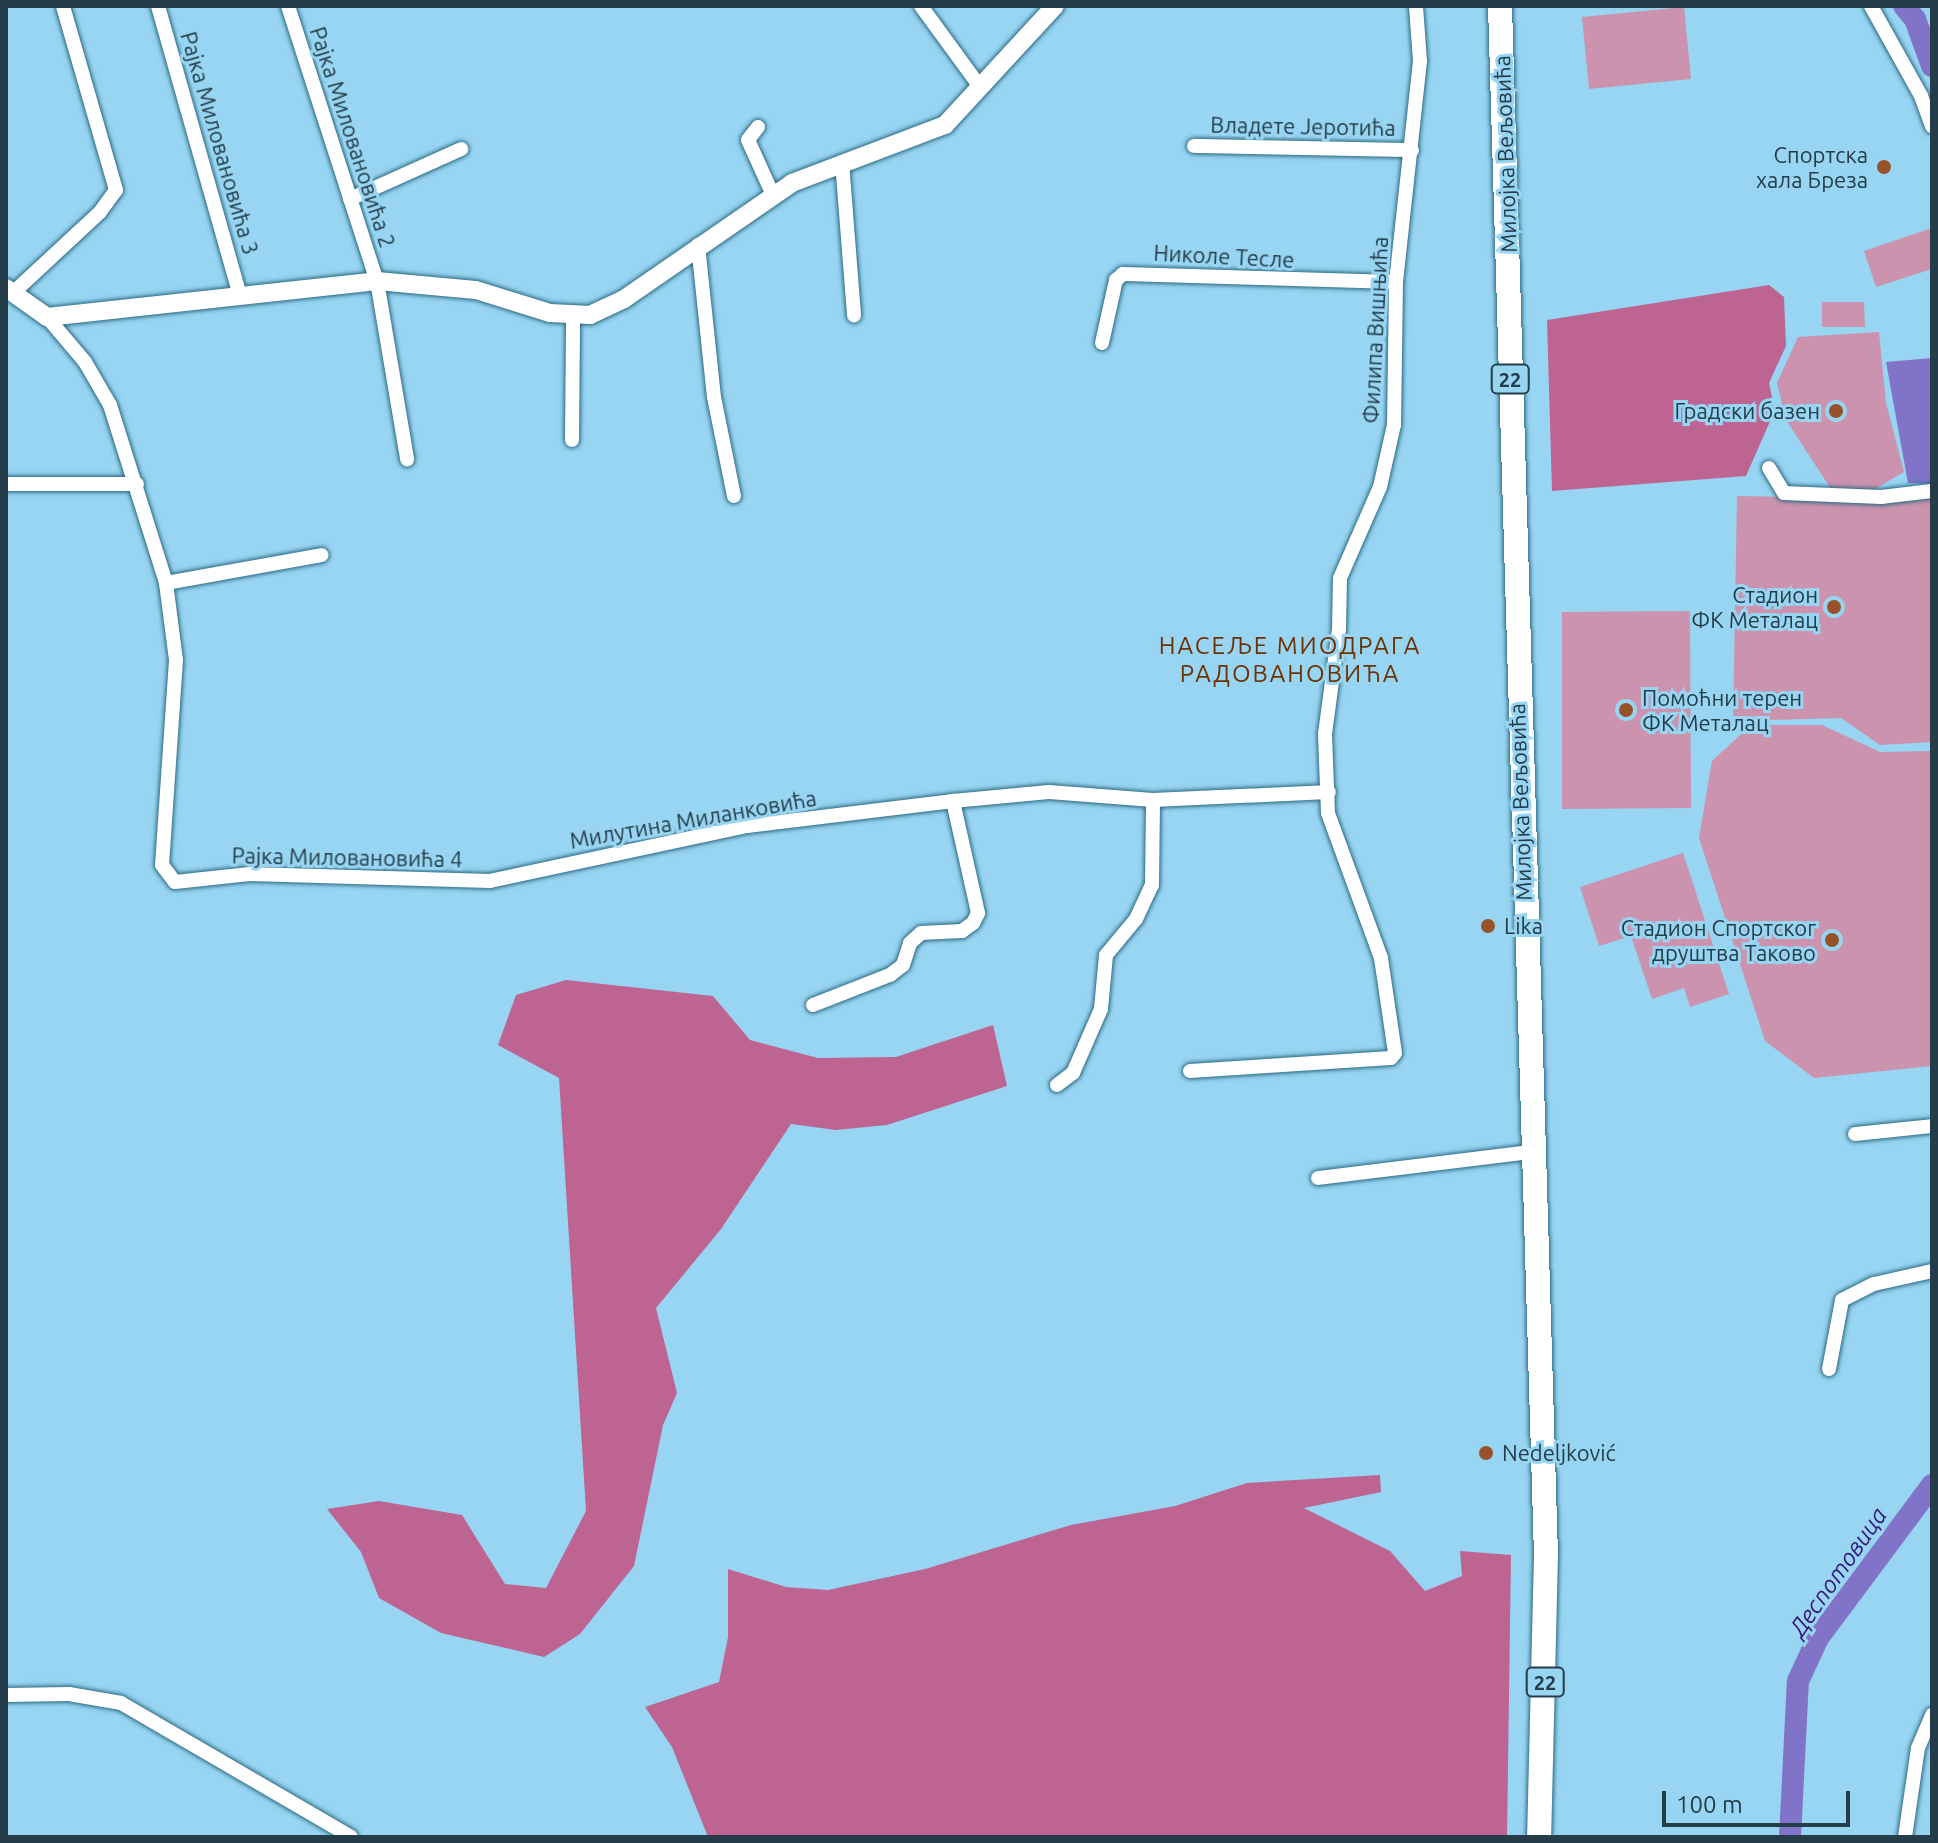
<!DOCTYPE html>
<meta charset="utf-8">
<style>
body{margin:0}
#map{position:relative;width:1938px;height:1843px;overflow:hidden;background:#97d5f2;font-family:Ubuntu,sans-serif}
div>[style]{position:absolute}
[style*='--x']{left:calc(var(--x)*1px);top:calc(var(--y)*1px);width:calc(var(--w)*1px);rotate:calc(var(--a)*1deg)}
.green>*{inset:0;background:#cb93ae}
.forest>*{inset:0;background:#be6493}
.water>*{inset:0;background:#8173c8}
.river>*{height:22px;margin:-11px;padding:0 11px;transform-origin:11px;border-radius:11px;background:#8173c8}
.roads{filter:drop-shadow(0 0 2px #2c6983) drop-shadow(0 0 2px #2c6983)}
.minor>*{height:14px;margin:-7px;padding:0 7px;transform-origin:7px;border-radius:7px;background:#fff}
.tertiary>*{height:18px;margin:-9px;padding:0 9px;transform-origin:9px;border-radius:9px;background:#fff}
.primary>*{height:24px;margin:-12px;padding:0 12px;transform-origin:12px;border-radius:12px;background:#fff}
.dots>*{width:22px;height:22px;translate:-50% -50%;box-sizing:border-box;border:4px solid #97d5f2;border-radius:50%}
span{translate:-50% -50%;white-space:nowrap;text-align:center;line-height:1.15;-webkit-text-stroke:6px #97d5f2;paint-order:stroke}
.shield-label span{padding:2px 6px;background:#97d5f2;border:2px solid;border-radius:6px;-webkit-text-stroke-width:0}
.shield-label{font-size:20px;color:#243d49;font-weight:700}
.street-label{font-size:22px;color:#243d49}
.poi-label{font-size:22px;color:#243d49}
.right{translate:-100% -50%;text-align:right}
.left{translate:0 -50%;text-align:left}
.neighbourhood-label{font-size:24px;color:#6e3105;letter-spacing:2px}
.water-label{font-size:24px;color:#39187e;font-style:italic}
.frame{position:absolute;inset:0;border:8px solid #243d49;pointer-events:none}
.scale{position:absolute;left:1662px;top:1791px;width:188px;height:36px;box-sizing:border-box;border:4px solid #243d49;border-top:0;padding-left:10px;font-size:24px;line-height:28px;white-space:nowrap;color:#243d49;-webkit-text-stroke:6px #97d5f2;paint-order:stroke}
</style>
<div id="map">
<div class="green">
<i style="clip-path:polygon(1684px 7px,1691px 79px,1589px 89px,1582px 17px)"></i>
<i style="clip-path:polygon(1932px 228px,1932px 269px,1876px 287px,1864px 251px)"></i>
<i style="clip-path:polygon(1822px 302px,1864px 302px,1865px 327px,1822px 327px)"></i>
<i style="clip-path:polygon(1879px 332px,1886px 403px,1904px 472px,1868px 493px,1833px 492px,1786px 420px,1777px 383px,1798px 337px)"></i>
<i style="clip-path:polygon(1932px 493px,1932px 742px,1880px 745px,1841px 718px,1733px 721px,1737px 496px,1897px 499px)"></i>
<i style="clip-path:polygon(1690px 611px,1691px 808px,1562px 809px,1562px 612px)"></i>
<i style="clip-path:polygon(1751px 725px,1822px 725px,1880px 752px,1932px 751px,1932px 1066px,1814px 1078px,1765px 1041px,1699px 838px,1712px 761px)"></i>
<i style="clip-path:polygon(1683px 853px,1729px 994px,1690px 1007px,1684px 988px,1652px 999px,1631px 936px,1599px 946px,1580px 887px)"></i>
</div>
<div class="forest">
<i style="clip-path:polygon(1769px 285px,1784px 297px,1786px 346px,1769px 383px,1775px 410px,1746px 476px,1552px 491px,1547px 320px)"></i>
<i style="clip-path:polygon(566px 980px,713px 996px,750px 1040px,818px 1058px,896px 1057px,993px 1025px,1007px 1086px,887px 1125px,836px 1130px,791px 1124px,721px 1229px,656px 1308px,677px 1393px,663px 1425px,634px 1566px,580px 1634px,544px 1657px,441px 1633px,379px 1598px,361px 1552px,327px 1509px,379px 1501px,462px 1515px,505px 1584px,546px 1588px,586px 1511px,559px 1078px,498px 1045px,516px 995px)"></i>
<i style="clip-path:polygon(1380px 1475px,1381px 1492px,1304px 1508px,1390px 1551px,1425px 1591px,1462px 1576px,1460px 1551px,1511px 1555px,1507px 1837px,708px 1837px,672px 1747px,645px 1707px,719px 1682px,728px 1637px,728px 1569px,786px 1587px,828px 1590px,925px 1569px,1071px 1525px,1175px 1506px,1247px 1483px)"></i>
</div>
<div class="water">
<i style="clip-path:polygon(1932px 358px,1932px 484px,1908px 483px,1886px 362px)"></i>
</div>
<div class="river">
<i style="--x:1904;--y:6;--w:17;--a:50"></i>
<i style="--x:1915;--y:19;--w:50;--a:70.1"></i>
<i style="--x:1790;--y:1837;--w:156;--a:-87.1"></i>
<i style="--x:1798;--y:1681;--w:47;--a:-65.1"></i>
<i style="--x:1818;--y:1638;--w:191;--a:-53.3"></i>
</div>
<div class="roads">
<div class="minor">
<i style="--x:158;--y:6;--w:297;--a:74.2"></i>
<i style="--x:288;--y:6;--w:289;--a:72.1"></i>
<i style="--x:377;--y:281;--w:181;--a:80.4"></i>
<i style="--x:921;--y:6;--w:100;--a:53.9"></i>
<i style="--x:1871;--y:6;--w:103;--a:60.9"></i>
<i style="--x:1921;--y:96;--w:32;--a:70"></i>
<i style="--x:758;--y:127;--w:16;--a:128"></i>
<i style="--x:748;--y:140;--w:60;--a:65.6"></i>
<i style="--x:1194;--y:146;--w:218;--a:1.1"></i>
<i style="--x:842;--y:162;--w:154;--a:85.5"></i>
<i style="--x:350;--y:199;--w:122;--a:-24.2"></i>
<i style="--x:698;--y:245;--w:153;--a:84"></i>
<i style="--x:714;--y:397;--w:101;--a:78.6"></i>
<i style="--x:15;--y:291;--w:116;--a:-42.9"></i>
<i style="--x:100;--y:212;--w:27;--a:-54"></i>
<i style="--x:116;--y:190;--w:191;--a:-106.1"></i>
<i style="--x:47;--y:317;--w:59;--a:49.8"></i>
<i style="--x:85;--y:362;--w:50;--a:59.8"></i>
<i style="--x:110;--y:405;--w:187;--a:72.5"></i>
<i style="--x:166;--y:583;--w:158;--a:-10.2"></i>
<i style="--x:1102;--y:343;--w:65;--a:-77.5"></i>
<i style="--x:1116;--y:280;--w:9;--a:-41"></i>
<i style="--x:1123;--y:274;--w:273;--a:1.7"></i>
<i style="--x:572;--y:440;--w:124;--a:-89.5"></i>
<i style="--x:1769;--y:468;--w:29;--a:59"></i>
<i style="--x:1784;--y:493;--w:97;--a:2.4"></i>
<i style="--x:1881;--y:497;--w:51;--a:-6.7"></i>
<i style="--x:6;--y:484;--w:131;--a:0"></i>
<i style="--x:166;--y:583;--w:78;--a:82.6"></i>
<i style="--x:176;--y:660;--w:205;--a:93.9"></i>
<i style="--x:162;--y:865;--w:21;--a:53"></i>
<i style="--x:175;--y:882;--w:75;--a:-6.1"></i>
<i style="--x:250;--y:874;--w:240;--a:1.7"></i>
<i style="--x:490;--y:881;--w:263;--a:-12.1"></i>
<i style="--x:747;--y:826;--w:208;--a:-6.9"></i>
<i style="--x:953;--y:801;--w:96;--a:-5.4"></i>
<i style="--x:1049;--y:792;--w:104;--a:4.4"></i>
<i style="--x:1153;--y:800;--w:176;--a:-2.6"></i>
<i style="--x:813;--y:1005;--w:83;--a:-21.3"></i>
<i style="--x:890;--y:975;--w:16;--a:-38"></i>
<i style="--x:903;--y:965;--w:23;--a:-72"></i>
<i style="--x:910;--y:943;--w:15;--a:-42"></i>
<i style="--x:921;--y:933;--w:41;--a:-2.8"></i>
<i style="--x:962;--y:931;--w:14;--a:-36"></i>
<i style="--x:973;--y:923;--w:11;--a:-63"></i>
<i style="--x:978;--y:913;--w:115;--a:-102.6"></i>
<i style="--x:1190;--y:1071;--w:201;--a:-3.7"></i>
<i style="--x:1391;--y:1058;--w:6;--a:-51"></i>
<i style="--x:1395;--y:1053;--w:96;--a:-98.4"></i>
<i style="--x:1381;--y:958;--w:154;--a:-110.1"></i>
<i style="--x:1328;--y:813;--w:79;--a:-92.2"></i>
<i style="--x:1325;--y:734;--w:106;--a:-82.4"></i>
<i style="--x:1339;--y:629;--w:51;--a:-88.9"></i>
<i style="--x:1340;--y:578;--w:99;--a:-66.3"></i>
<i style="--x:1380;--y:487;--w:64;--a:-77.3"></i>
<i style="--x:1394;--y:425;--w:143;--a:-89.2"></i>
<i style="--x:1396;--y:282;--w:222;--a:-83.8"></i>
<i style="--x:1420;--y:61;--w:55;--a:-94.2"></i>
<i style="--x:1057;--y:1085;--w:20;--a:-37"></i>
<i style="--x:1073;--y:1073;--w:70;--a:-66.4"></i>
<i style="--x:1101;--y:1009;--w:54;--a:-84.7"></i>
<i style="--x:1106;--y:955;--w:47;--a:-50.2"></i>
<i style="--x:1136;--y:919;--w:38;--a:-65"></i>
<i style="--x:1152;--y:885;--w:85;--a:-89.3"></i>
<i style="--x:1855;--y:1134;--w:77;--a:-5.9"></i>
<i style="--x:1318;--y:1178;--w:215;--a:-7"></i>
<i style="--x:1829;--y:1369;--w:70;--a:-79.3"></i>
<i style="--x:1842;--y:1300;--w:36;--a:-27"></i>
<i style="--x:1874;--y:1284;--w:59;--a:-12.6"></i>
<i style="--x:6;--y:1695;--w:63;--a:-0.9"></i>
<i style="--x:69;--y:1694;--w:53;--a:9.8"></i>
<i style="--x:121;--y:1703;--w:266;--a:30.2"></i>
<i style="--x:1905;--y:1837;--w:90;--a:-81.7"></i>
<i style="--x:1918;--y:1748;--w:36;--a:-67"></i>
</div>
<div class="tertiary">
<i style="--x:6;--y:288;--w:50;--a:35.3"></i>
<i style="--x:47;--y:317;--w:332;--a:-6.2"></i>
<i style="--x:377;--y:281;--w:99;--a:5.2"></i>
<i style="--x:476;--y:290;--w:77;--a:17.3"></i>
<i style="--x:550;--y:313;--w:40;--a:2.9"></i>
<i style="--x:590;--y:315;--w:38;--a:-25"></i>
<i style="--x:624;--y:299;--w:204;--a:-34.6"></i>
<i style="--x:792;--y:183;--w:164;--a:-20.8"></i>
<i style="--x:945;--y:125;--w:162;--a:-47.3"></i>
</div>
<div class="primary">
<i style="--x:1500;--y:6;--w:1550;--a:88.3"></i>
<i style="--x:1546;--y:1555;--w:282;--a:91.4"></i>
</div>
</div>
<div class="dots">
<i style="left:1884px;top:167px;background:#985229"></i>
<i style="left:1836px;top:411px;background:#985229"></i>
<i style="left:1834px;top:607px;background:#985229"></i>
<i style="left:1626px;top:710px;background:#985229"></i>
<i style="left:1488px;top:926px;background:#985229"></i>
<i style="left:1832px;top:940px;background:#985229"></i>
<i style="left:1486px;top:1453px;background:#985229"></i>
</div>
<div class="shield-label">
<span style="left:1510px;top:379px">22</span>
<span style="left:1545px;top:1682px">22</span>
</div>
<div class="street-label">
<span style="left:1303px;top:126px;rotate:1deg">Владете Јеротића</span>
<span style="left:353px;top:137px;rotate:72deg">Рајка Миловановића 2</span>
<span style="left:220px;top:143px;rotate:74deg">Рајка Миловановића 3</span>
<span style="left:1505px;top:154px;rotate:-92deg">Милојка Вељовића</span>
<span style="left:1224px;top:256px;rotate:3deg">Николе Тесле</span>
<span style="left:1375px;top:330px;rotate:-87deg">Филипа Вишњића</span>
<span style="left:1520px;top:802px;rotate:-92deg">Милојка Вељовића</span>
<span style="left:693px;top:819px;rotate:-10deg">Милутина Миланковића</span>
<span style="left:347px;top:857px;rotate:1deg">Рајка Миловановића 4</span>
</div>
<div class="poi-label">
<span class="right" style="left:1868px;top:167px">Спортска<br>хала Бреза</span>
<span class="right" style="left:1820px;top:411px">Градски базен</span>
<span class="right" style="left:1818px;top:607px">Стадион<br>ФК Металац</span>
<span class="left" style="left:1642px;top:710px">Помоћни терен<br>ФК Металац</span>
<span class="left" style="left:1504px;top:926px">Lika</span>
<span class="right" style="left:1816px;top:940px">Стадион Спортског<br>друштва Таково</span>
<span class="left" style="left:1502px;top:1453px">Nedeljković</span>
</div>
<div class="neighbourhood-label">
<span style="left:1290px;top:660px">НАСЕЉЕ МИОДРАГА<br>РАДОВАНОВИЋА</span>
</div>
<div class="water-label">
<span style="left:1838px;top:1572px;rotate:-55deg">Деспотовица</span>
</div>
<div class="frame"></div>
<div class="scale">100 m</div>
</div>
